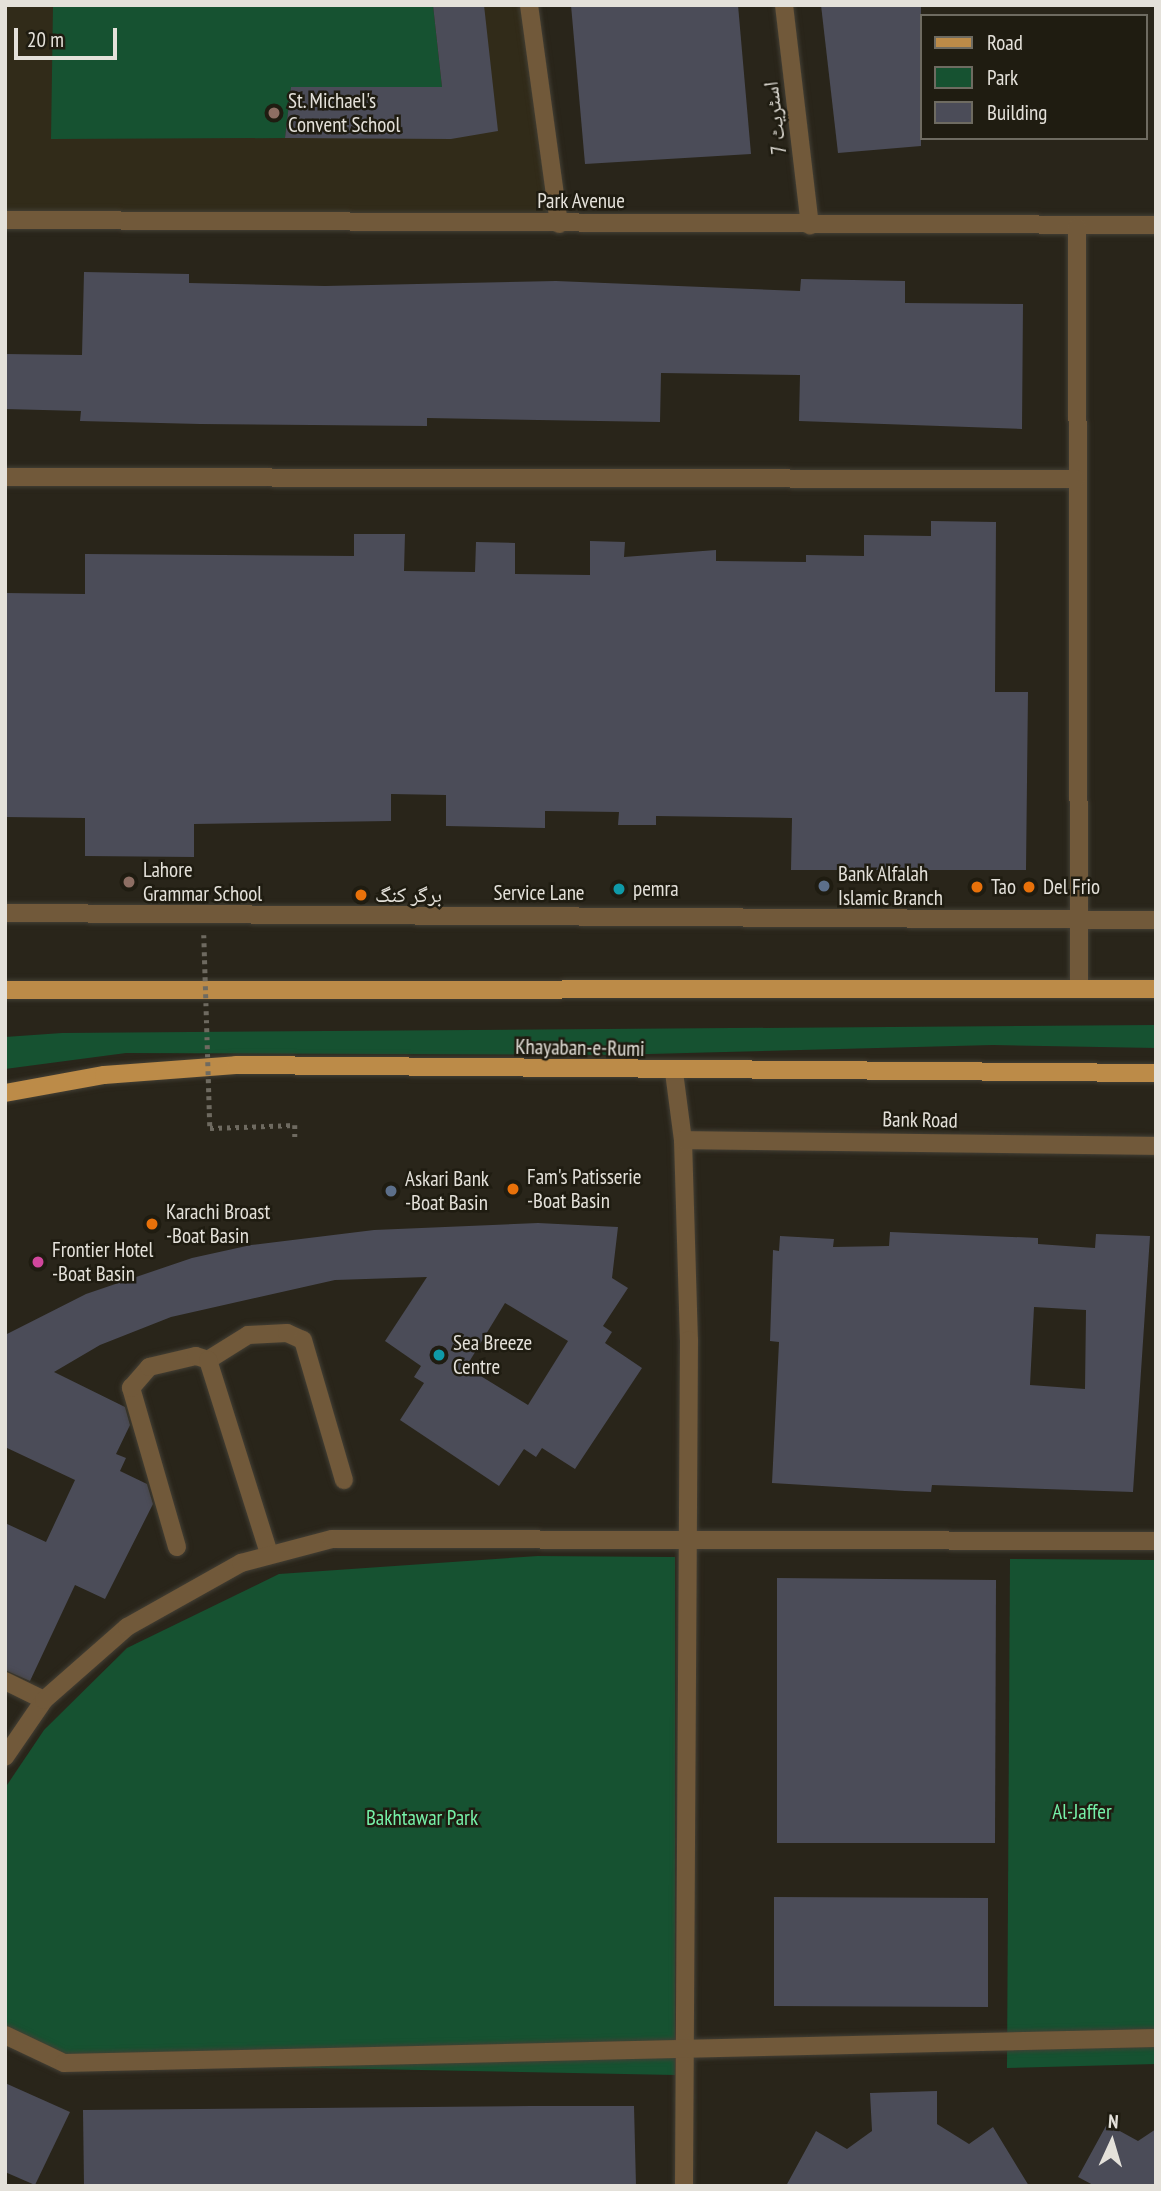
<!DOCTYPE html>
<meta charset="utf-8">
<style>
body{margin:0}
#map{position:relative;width:1161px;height:2191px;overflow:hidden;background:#29251a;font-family:"PT Sans Narrow","Noto Naskh Arabic",sans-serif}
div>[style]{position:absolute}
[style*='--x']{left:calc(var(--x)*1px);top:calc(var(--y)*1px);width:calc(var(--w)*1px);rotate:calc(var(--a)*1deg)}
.built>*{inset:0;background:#312b19}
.green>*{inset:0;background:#165231}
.building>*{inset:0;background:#4b4c58}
.path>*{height:4.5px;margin-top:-2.25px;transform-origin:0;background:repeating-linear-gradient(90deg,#6e6a60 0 3.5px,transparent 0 8.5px)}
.roads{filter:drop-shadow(0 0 2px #433f35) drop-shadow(0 0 2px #433f35)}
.minor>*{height:18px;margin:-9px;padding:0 9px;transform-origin:9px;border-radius:9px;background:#71593a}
.major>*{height:18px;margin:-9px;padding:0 9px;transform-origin:9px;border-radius:9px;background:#bc8b48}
.path-bridge>*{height:4.5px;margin-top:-2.25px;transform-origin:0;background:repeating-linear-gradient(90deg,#6e6a60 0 3.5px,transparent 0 8.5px)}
.dots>*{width:19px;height:19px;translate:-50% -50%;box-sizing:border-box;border:4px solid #1f1c11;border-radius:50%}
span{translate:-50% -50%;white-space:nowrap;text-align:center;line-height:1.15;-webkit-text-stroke:5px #1f1c11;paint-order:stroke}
.poi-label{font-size:21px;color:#e4e1da}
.left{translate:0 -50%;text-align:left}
.street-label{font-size:21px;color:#e4e1da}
.park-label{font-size:21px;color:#76f1a8}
.frame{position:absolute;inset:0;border:7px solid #e4e1da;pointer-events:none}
.legend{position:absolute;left:920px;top:14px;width:228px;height:126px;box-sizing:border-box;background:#1f1c11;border:2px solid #6e6b61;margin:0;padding:9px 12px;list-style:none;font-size:21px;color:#e4e1da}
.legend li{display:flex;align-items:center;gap:14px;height:35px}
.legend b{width:35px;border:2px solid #6e6b61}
.north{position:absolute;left:1077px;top:2107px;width:70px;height:70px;-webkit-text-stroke:5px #1f1c11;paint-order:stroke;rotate:4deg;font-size:19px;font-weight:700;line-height:28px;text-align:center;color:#e4e1da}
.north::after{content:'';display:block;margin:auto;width:24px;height:32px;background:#e4e1da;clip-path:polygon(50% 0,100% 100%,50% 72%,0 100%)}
.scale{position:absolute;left:14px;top:28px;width:103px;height:32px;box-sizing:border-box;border:4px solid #e4e1da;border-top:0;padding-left:9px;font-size:21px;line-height:24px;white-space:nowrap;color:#e4e1da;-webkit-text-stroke:5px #1f1c11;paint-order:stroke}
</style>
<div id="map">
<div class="built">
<i style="clip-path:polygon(5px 5px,529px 5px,559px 224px,5px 220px)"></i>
</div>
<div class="green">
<i style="clip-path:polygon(53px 5px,433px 5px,442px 87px,291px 87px,285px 138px,51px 139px)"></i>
<i style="clip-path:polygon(1156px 1025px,1156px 1048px,993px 1045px,610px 1055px,126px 1053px,5px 1069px,5px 1037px,62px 1033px)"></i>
<i style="clip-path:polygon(538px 1556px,675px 1557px,675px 2075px,64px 2063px,5px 2040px,5px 1788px,44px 1730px,127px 1648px,279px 1574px)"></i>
<i style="clip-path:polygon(1010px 1559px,1156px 1560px,1156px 2064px,1007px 2068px)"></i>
</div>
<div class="building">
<i style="clip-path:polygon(433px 5px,484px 5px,498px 131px,451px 139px,285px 138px,291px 87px,442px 87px)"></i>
<i style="clip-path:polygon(571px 5px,738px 5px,751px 154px,585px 164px)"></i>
<i style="clip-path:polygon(821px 5px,921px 5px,921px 146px,838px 153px)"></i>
<i style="clip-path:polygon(84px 272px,189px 274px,189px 283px,325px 286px,556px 281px,800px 291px,801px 279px,905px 281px,905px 303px,1023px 304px,1022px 429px,799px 421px,800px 375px,661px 373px,660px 422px,427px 418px,427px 426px,200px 424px,80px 421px,81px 411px,5px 409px,5px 354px,82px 355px)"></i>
<i style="clip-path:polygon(931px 521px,996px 522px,995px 692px,1028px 692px,1026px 870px,791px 870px,792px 818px,656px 816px,656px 825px,618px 825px,619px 812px,545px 811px,545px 828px,446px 826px,446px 795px,391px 794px,391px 821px,194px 824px,194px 857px,85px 856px,85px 818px,5px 817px,5px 593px,85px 594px,85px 554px,354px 556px,354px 534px,405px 534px,404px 571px,475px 572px,476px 542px,515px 543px,515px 574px,590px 575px,590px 541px,625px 542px,624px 557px,716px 550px,716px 561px,806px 562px,806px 555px,864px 556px,864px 535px,931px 536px)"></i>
<i style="clip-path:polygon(evenodd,538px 1223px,618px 1227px,612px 1278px,628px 1288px,603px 1326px,612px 1332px,605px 1343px,642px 1368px,575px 1469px,542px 1448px,536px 1457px,524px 1449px,499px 1486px,400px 1420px,424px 1383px,414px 1377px,421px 1366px,385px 1341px,427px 1277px,335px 1280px,171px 1317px,100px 1345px,54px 1372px,125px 1407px,130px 1425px,116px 1454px,126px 1458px,120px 1471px,147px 1484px,153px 1504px,105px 1599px,75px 1585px,30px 1681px,5px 1670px,5px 1523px,46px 1542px,75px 1480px,5px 1447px,5px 1335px,86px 1294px,192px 1258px,251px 1245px,374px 1230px,538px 1223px,505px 1303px,568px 1341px,528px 1405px,466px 1367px,505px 1303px)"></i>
<i style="clip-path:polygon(evenodd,890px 1232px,1038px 1238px,1038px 1244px,1095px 1248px,1096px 1234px,1150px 1236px,1133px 1492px,932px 1485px,931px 1492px,905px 1491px,772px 1483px,779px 1342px,770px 1341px,773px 1250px,779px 1251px,780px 1236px,834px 1239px,833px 1247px,889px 1246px,890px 1232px,1034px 1307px,1086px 1310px,1085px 1389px,1030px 1385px,1034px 1307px)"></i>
<i style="clip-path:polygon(777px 1578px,996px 1580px,995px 1843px,777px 1843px)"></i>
<i style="clip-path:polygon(774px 1897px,988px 1898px,988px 2007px,774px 2006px)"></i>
<i style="clip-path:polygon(5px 2083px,70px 2112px,35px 2185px,5px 2172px)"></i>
<i style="clip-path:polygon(937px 2091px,937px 2124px,969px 2144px,993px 2127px,1029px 2186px,786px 2186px,816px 2131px,847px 2149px,872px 2131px,870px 2093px)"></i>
<i style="clip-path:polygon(531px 2106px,634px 2106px,636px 2186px,84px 2186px,83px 2110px)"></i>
<i style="clip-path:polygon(1107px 2124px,1138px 2141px,1156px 2129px,1156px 2186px,1095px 2186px,1078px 2177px)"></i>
</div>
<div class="path">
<i style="--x:210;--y:1128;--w:85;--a:-2"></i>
<i style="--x:295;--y:1125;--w:13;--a:90"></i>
</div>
<div class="roads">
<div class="minor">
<i style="--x:529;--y:5;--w:221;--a:82.2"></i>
<i style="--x:784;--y:5;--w:222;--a:83.3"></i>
<i style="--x:5;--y:220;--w:1151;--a:0.25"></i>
<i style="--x:1077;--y:227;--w:762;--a:89.85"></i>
<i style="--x:5;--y:477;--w:1071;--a:0.11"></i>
<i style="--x:5;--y:913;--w:1151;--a:0.35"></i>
<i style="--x:674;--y:1072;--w:69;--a:82.5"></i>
<i style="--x:683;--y:1140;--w:200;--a:88.3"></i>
<i style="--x:689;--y:1340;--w:846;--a:90.34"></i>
<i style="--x:683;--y:1140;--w:473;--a:0.7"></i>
<i style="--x:208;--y:1360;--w:47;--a:-32"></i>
<i style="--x:248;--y:1335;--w:39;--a:-3"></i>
<i style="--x:287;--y:1333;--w:17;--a:24"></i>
<i style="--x:303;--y:1340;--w:146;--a:73.7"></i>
<i style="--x:177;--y:1547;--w:166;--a:-106.1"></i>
<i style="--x:131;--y:1388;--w:28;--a:-49"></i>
<i style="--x:149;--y:1367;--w:48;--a:-13.2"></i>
<i style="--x:196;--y:1356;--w:13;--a:18"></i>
<i style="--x:208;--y:1360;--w:202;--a:72.5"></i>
<i style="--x:5;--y:1681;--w:43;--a:26"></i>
<i style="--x:5;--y:1757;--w:69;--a:-55.6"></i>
<i style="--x:44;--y:1700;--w:111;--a:-41.3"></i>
<i style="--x:127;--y:1627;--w:131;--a:-29.3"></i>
<i style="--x:241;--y:1563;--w:94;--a:-14.8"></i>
<i style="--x:332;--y:1539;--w:824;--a:0.14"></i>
<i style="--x:5;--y:2035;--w:65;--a:25.4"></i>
<i style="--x:64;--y:2063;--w:1092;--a:-1.31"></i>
</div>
<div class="major">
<i style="--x:5;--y:990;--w:1151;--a:-0.05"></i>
<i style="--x:5;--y:1093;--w:101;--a:-10.3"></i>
<i style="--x:104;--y:1075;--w:132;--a:-4.3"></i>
<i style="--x:236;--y:1065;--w:920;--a:0.5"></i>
</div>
</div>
<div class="path-bridge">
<i style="--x:204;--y:935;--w:193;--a:88.2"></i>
</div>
<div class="dots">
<i style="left:274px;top:113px;background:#8d6e63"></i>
<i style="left:129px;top:882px;background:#8d6e63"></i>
<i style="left:824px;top:886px;background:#5c6f8a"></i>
<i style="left:977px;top:887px;background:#e8710a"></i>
<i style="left:1029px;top:887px;background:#e8710a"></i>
<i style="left:619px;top:889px;background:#0f9aa8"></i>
<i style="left:361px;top:895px;background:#e8710a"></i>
<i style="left:513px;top:1189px;background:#e8710a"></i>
<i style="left:391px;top:1191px;background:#5c6f8a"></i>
<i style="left:152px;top:1224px;background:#e8710a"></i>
<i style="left:38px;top:1262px;background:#d1479c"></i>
<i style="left:439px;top:1355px;background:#0f9aa8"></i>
</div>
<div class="poi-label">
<span class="left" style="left:288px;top:113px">St. Michael's<br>Convent School</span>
<span class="left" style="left:143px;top:882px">Lahore<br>Grammar School</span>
<span class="left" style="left:838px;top:886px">Bank Alfalah<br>Islamic Branch</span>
<span class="left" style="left:991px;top:887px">Tao</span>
<span class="left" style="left:1043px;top:887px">Del Frio</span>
<span class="left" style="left:633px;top:889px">pemra</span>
<span class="left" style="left:375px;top:895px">برگر کنگ</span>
<span class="left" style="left:527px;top:1189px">Fam's Patisserie<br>-Boat Basin</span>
<span class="left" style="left:405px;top:1191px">Askari Bank<br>-Boat Basin</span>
<span class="left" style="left:166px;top:1224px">Karachi Broast<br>-Boat Basin</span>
<span class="left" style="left:52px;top:1262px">Frontier Hotel<br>-Boat Basin</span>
<span class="left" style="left:453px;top:1355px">Sea Breeze<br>Centre</span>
</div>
<div class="street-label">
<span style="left:775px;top:118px;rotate:-97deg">اسٹریٹ 7</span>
<span style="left:581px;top:201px">Park Avenue</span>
<span style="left:539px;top:893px">Service Lane</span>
<span style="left:580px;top:1048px;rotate:1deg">Khayaban-e-Rumi</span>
<span style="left:920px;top:1120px;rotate:1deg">Bank Road</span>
</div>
<div class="park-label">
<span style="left:1082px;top:1812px">Al-Jaffer</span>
<span style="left:422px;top:1818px">Bakhtawar Park</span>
</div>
<div class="frame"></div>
<ul class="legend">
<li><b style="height:9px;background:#bc8b48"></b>Road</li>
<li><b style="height:19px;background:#165231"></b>Park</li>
<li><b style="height:19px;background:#4b4c58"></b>Building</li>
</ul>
<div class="north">N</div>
<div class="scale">20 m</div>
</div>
